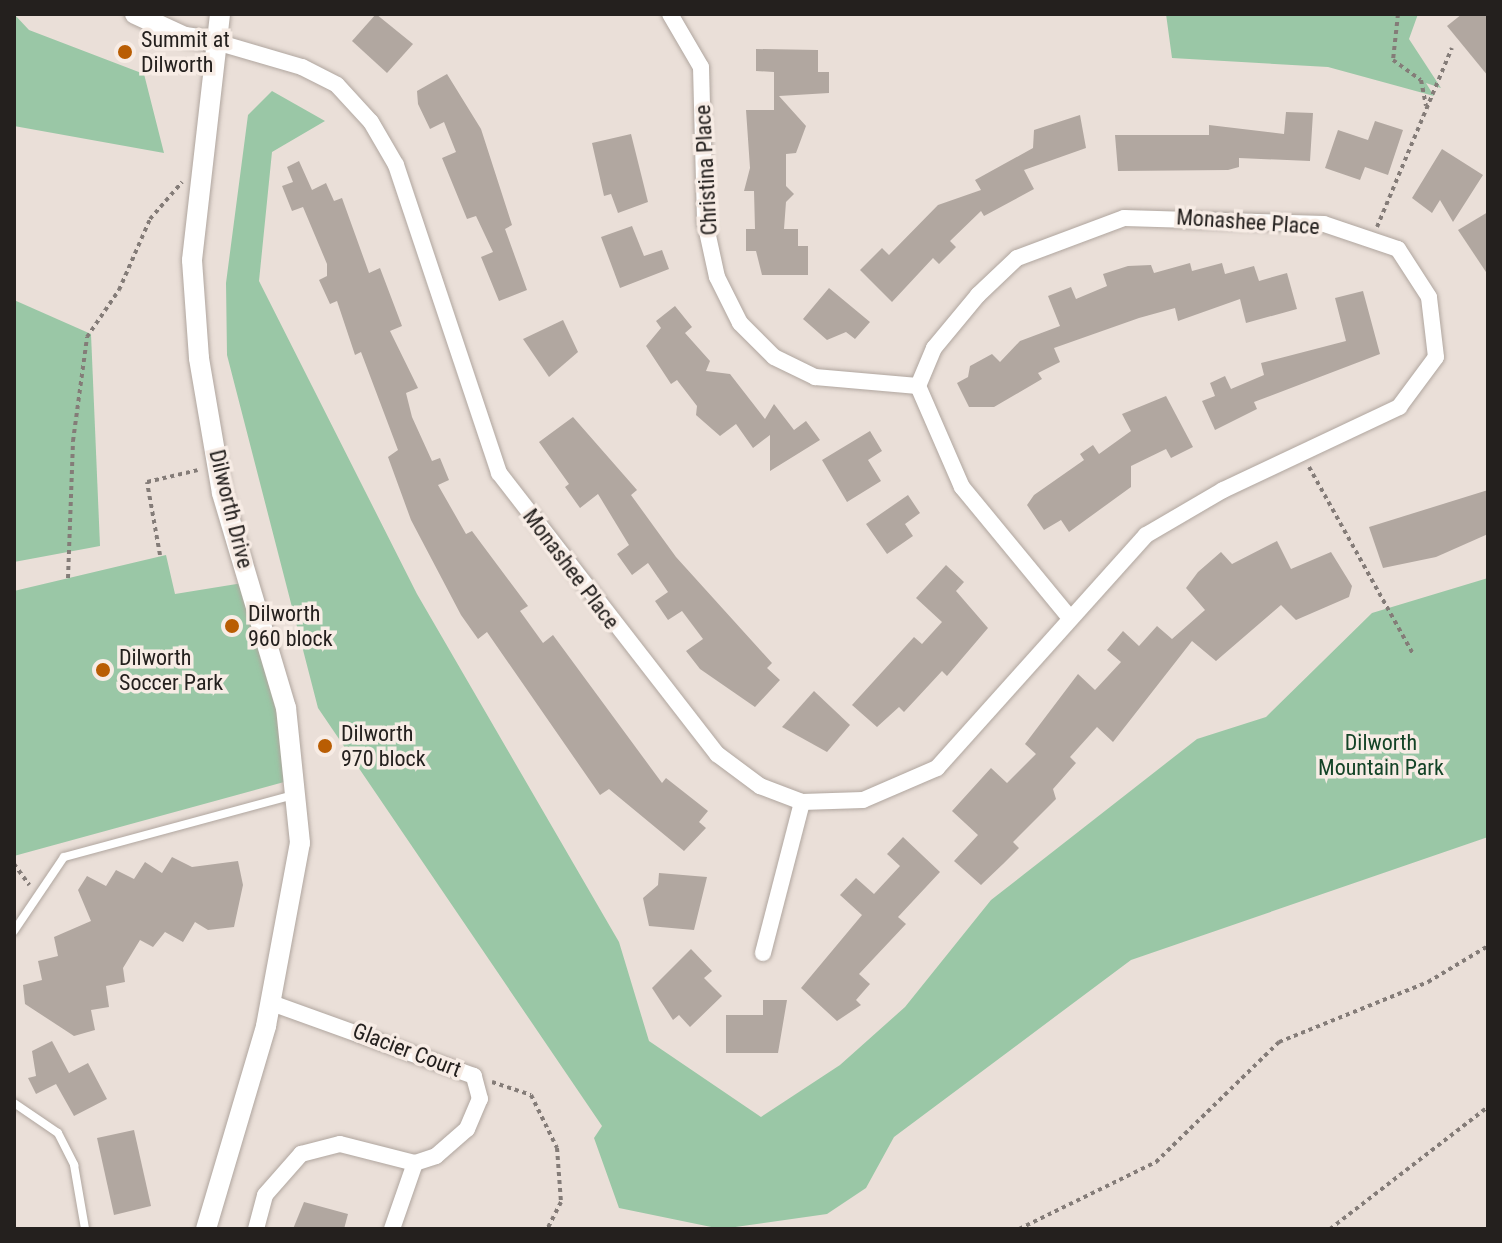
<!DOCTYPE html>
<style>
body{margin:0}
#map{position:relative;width:1502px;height:1243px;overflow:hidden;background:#eadfd8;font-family:"Roboto Condensed",sans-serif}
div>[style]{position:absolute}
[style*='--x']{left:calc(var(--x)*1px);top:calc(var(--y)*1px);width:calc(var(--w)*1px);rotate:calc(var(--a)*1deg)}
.green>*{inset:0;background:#9ac7a6}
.building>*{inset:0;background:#b1a7a0}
.path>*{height:4px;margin-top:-2px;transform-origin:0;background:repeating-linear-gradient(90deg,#847c78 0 4px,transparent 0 8px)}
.roads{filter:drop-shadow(0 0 2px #b0a69f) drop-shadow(0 0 2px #b0a69f)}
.service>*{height:8px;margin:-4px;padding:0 4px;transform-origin:4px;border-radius:4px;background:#fff}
.minor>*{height:16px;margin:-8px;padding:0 8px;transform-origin:8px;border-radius:8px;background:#fff}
.tertiary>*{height:20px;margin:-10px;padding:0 10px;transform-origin:10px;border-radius:10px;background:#fff}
.dots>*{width:22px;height:22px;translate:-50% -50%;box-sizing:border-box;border:4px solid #f7ece5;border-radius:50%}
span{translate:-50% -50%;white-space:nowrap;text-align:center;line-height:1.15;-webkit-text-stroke:7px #f7ece5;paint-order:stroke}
.poi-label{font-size:22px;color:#24201e}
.left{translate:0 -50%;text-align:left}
.street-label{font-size:22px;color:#24201e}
.park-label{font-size:22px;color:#134326}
.frame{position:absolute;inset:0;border:16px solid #24201e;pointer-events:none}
</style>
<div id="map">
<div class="green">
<i style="clip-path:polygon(14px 14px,29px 30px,144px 74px,164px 153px,14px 126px)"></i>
<i style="clip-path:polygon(1166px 14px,1418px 14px,1409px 39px,1441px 88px,1426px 83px,1434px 96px,1328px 67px,1172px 58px)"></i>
<i style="clip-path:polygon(272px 91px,325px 121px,272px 152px,259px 281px,417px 594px,619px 942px,649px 1041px,761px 1117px,840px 1065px,905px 1007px,991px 900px,1197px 739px,1266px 717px,1372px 613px,1488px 578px,1488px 837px,1131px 960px,894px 1137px,866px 1188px,827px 1214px,721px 1229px,619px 1208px,594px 1138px,602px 1126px,318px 708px,227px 355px,226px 283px,248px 115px)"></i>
<i style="clip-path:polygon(14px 300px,91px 334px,100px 546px,14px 562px)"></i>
<i style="clip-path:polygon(166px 555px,175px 594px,249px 582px,295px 779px,14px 856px,14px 591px)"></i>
</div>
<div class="building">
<i style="clip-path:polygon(376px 14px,413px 44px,387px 73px,352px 41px)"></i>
<i style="clip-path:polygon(1462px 14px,1488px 14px,1488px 76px,1447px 26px)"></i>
<i style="clip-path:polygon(756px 49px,818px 50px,818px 72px,829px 72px,829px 93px,779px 96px,806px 126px,796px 153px,786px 154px,786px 186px,794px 194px,786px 202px,784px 229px,798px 229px,798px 246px,808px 246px,808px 275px,762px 275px,756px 251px,746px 251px,746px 229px,755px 229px,754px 191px,744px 191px,750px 168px,746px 110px,774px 110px,774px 72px,756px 71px)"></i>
<i style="clip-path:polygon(447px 74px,481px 129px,512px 225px,505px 229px,527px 290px,499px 301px,481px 257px,493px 252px,476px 216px,467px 219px,442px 158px,456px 152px,444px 122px,430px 129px,418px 104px,417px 91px)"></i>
<i style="clip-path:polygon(1286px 112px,1313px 113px,1310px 161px,1239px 158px,1239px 167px,1228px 170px,1118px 171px,1115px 135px,1209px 135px,1209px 125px,1284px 134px)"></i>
<i style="clip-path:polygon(1080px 115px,1086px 148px,1024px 170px,1034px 189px,984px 216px,981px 211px,950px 241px,956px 247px,939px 264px,933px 258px,892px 302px,860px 270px,882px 248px,889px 255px,938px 205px,981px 190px,975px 180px,1033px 148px,1034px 130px)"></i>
<i style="clip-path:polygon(1375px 121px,1403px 130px,1388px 175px,1365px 167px,1360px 180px,1325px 168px,1338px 130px,1368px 140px)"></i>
<i style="clip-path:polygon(631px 134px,648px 202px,618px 213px,611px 194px,604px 196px,592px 143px)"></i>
<i style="clip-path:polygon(1442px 149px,1483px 175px,1453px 222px,1440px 200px,1432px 213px,1412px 198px)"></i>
<i style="clip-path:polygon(299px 161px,312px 190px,326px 183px,334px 201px,342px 198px,369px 273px,380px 268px,402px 326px,390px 331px,418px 388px,406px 393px,412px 417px,432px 461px,440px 458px,449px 480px,438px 485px,466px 534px,472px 531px,528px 606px,520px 611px,543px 643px,553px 635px,662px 783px,666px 778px,708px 811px,699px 822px,706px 828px,684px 851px,609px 789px,600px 795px,487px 632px,478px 639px,461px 615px,411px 520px,388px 457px,398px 450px,361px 352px,355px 355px,337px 301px,330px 304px,319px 280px,327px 276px,327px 264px,303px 207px,292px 211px,282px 186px,293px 182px,287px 167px)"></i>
<i style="clip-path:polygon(1488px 212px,1488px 275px,1458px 230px)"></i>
<i style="clip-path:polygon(632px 226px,644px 256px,662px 250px,669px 269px,620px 288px,601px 237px)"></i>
<i style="clip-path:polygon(1190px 263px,1192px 271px,1222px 263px,1225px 274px,1254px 266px,1259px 281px,1287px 273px,1297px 309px,1246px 323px,1240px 299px,1178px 321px,1175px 308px,1139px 318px,1054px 348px,1060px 362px,1038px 373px,1042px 379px,994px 407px,969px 407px,957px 383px,968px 377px,970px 366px,992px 354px,1000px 362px,1020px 341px,1060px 326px,1048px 296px,1071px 287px,1076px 299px,1107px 286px,1103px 274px,1128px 266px,1151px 265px,1154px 273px)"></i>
<i style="clip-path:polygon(829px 288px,870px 322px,855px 339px,846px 332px,827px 340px,803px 319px)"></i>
<i style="clip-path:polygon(1363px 291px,1380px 354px,1254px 402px,1257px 409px,1215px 430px,1202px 401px,1215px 396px,1210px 383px,1225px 376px,1231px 389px,1264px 375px,1261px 363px,1346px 341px,1335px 298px)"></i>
<i style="clip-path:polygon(675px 306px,692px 327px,685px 333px,710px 361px,706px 371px,730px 374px,765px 419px,774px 404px,794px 430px,806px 421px,820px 440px,770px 471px,770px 435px,753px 448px,736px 424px,720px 436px,696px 415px,697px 406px,677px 380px,671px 384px,646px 346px,661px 328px,656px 321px)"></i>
<i style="clip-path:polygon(563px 320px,578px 352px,549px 377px,523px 339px)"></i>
<i style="clip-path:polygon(1166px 396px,1193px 447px,1171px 458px,1166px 449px,1131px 466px,1131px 487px,1069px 532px,1061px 520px,1044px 530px,1027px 505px,1034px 495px,1084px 460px,1080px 454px,1093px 445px,1099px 454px,1131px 431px,1122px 414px)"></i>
<i style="clip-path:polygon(573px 417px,637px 490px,631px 495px,676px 557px,772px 663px,767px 668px,780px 680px,755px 707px,700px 669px,686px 651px,703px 639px,682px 611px,668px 620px,655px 601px,668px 592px,648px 563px,632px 575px,617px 554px,629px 545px,598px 494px,580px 508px,565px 487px,569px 484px,539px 442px)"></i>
<i style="clip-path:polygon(870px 431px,882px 451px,868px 460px,881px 481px,847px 502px,822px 460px)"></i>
<i style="clip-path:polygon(1488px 490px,1488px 534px,1436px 557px,1383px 568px,1369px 527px)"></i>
<i style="clip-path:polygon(908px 495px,920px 513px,905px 524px,913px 536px,887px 554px,866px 524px)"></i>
<i style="clip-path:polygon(1277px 541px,1291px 569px,1331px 552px,1352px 586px,1349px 597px,1296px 620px,1281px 605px,1216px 661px,1192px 641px,1113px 742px,1097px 727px,1070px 757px,1076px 763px,1053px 789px,1056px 799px,1013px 842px,1019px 848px,1003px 864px,981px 885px,954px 861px,978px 835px,952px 811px,991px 768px,1007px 783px,1036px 754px,1025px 744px,1078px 674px,1095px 690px,1121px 662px,1107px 650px,1123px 631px,1139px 646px,1157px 626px,1172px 639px,1205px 610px,1186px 588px,1198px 572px,1221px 552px,1232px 564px)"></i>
<i style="clip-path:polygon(946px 565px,964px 582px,956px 591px,988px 628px,947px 676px,942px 671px,904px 712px,899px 707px,877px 727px,852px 705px,914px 637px,922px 644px,942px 622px,916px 598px)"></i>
<i style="clip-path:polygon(814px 691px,850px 725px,827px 752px,782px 727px)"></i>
<i style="clip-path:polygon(903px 837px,940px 872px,898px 917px,906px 924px,859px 974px,870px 984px,856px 1000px,861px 1005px,837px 1021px,801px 988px,862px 915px,840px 895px,856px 878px,874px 894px,900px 866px,887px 854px)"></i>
<i style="clip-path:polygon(172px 857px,192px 867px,238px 861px,243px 885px,234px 927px,208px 930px,195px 922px,183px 942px,165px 932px,153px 947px,140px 940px,123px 968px,125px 982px,106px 986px,109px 1007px,91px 1010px,95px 1030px,74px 1036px,25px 1004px,23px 985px,42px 980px,38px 961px,58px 956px,54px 937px,91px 921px,78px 890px,87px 876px,106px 886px,116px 870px,134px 879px,145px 862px,162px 873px)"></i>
<i style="clip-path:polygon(659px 873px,707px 877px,694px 930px,649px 926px,643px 898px,658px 885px)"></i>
<i style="clip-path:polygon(691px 949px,712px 971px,704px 978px,722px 996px,690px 1027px,679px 1015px,673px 1020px,652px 988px)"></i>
<i style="clip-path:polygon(763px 1000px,787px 1000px,778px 1053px,726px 1053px,726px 1015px,763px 1015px)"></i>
<i style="clip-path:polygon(52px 1041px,69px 1073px,88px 1063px,107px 1099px,74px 1116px,56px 1084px,36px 1094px,28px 1078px,36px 1076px,32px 1051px)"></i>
<i style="clip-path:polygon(134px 1130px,151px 1206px,114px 1215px,97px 1138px)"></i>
<i style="clip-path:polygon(304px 1202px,348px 1214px,344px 1229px,293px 1229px)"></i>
</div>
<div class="path">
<i style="--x:1398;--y:14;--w:46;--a:96.2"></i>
<i style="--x:1393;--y:60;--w:34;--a:36"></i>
<i style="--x:1421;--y:80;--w:26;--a:79"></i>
<i style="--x:1377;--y:227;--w:194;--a:-67.3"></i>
<i style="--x:1309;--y:467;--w:214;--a:60.9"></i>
<i style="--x:160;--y:555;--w:74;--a:-100.1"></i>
<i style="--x:147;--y:482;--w:52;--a:-13.2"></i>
<i style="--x:68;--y:578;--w:137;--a:-87.9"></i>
<i style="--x:73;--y:441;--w:105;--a:-82.3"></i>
<i style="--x:87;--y:337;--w:57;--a:-55.8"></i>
<i style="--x:119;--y:290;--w:77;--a:-66.4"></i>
<i style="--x:150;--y:219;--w:49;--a:-49.1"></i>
<i style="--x:14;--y:864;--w:26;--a:54"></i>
<i style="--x:492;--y:1082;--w:41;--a:18.4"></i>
<i style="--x:531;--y:1095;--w:59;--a:63.9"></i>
<i style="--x:557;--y:1148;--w:54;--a:85.8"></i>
<i style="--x:561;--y:1202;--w:30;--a:117"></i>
<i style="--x:1019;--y:1229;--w:153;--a:-26.1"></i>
<i style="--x:1156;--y:1162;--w:172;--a:-44.3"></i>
<i style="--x:1279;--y:1042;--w:161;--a:-21.9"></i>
<i style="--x:1428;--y:982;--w:70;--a:-31"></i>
<i style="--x:1330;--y:1229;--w:200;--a:-37.7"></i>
</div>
<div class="roads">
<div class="service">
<i style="--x:14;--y:931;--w:89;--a:-56"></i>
<i style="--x:64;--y:857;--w:237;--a:-15.1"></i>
<i style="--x:14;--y:1103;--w:53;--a:34.3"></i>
<i style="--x:58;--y:1133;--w:36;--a:63"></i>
<i style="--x:74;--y:1165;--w:65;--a:80.2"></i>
</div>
<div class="minor">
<i style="--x:670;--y:14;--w:61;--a:59.7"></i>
<i style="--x:701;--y:67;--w:155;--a:88.5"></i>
<i style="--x:705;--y:222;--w:56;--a:77.7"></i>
<i style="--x:717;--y:277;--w:51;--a:63.4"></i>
<i style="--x:740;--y:323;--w:48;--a:45"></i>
<i style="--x:774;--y:357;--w:46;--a:26"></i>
<i style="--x:815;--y:377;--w:103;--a:5"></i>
<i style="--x:213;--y:41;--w:93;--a:16.3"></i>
<i style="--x:302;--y:67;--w:39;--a:27"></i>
<i style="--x:337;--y:85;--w:50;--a:47.4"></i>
<i style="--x:371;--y:122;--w:50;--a:59.8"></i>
<i style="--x:396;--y:165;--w:325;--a:71.5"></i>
<i style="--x:499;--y:473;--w:356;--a:52.2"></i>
<i style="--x:717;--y:754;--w:54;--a:36.7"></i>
<i style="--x:760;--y:786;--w:45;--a:20.9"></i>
<i style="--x:802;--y:802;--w:61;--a:-1.9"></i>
<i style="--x:863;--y:800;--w:81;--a:-23.4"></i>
<i style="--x:937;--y:768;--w:313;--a:-48.1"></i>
<i style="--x:1146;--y:535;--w:89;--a:-30.3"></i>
<i style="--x:1223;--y:490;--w:195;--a:-25.2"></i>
<i style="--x:1399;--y:407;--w:62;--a:-53.5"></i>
<i style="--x:1436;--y:357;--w:60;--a:-96.7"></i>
<i style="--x:1429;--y:297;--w:57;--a:-122.9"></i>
<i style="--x:1398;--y:249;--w:78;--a:-161.3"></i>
<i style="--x:1324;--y:224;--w:200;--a:-178.3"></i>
<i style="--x:1124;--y:218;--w:114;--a:159.5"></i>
<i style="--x:1017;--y:258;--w:54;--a:136.5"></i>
<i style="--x:978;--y:295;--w:69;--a:129.7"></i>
<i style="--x:934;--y:348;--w:41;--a:112.8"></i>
<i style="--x:918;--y:386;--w:110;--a:66.5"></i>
<i style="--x:962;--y:487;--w:168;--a:50.5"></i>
<i style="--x:763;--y:953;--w:156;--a:-75.5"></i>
<i style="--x:256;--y:1229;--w:35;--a:-75"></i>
<i style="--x:265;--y:1195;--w:55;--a:-48.7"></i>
<i style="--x:301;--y:1154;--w:40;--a:-14.4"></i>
<i style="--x:340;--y:1144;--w:77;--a:14.2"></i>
<i style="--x:415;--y:1163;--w:22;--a:-18"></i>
<i style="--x:436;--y:1156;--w:41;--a:-41.1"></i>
<i style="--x:467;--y:1129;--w:33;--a:-67"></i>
<i style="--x:480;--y:1099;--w:24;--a:-105"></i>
<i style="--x:474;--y:1076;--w:216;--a:-160.2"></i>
<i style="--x:392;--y:1229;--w:70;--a:-70.8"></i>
</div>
<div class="tertiary">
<i style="--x:135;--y:14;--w:55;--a:24.7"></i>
<i style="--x:185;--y:37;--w:28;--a:8"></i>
<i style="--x:206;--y:1229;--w:212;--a:-73.5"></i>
<i style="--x:266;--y:1026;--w:186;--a:-79.5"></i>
<i style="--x:300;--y:843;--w:136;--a:-95.9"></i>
<i style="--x:286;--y:708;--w:224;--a:-106.6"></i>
<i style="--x:222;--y:493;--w:137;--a:-99.7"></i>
<i style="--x:199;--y:358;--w:98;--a:-94.1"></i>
<i style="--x:192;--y:260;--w:248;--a:-83.5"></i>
</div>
</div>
<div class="dots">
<i style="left:125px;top:52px;background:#b95d03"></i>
<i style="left:232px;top:626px;background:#b95d03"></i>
<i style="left:103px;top:670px;background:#b95d03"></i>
<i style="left:325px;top:746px;background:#b95d03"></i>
</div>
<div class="poi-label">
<span class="left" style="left:141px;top:52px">Summit at<br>Dilworth</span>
<span class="left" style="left:248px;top:626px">Dilworth<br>960 block</span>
<span class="left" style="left:119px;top:670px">Dilworth<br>Soccer Park</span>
<span class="left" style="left:341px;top:746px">Dilworth<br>970 block</span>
</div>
<div class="street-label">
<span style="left:706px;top:170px;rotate:-93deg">Christina Place</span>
<span style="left:1248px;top:222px;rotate:4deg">Monashee Place</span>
<span style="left:231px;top:509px;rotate:76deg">Dilworth Drive</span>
<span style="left:571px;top:569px;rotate:53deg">Monashee Place</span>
<span style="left:407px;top:1050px;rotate:21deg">Glacier Court</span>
</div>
<div class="park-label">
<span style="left:1381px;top:755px">Dilworth<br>Mountain Park</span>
</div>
<div class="frame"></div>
</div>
